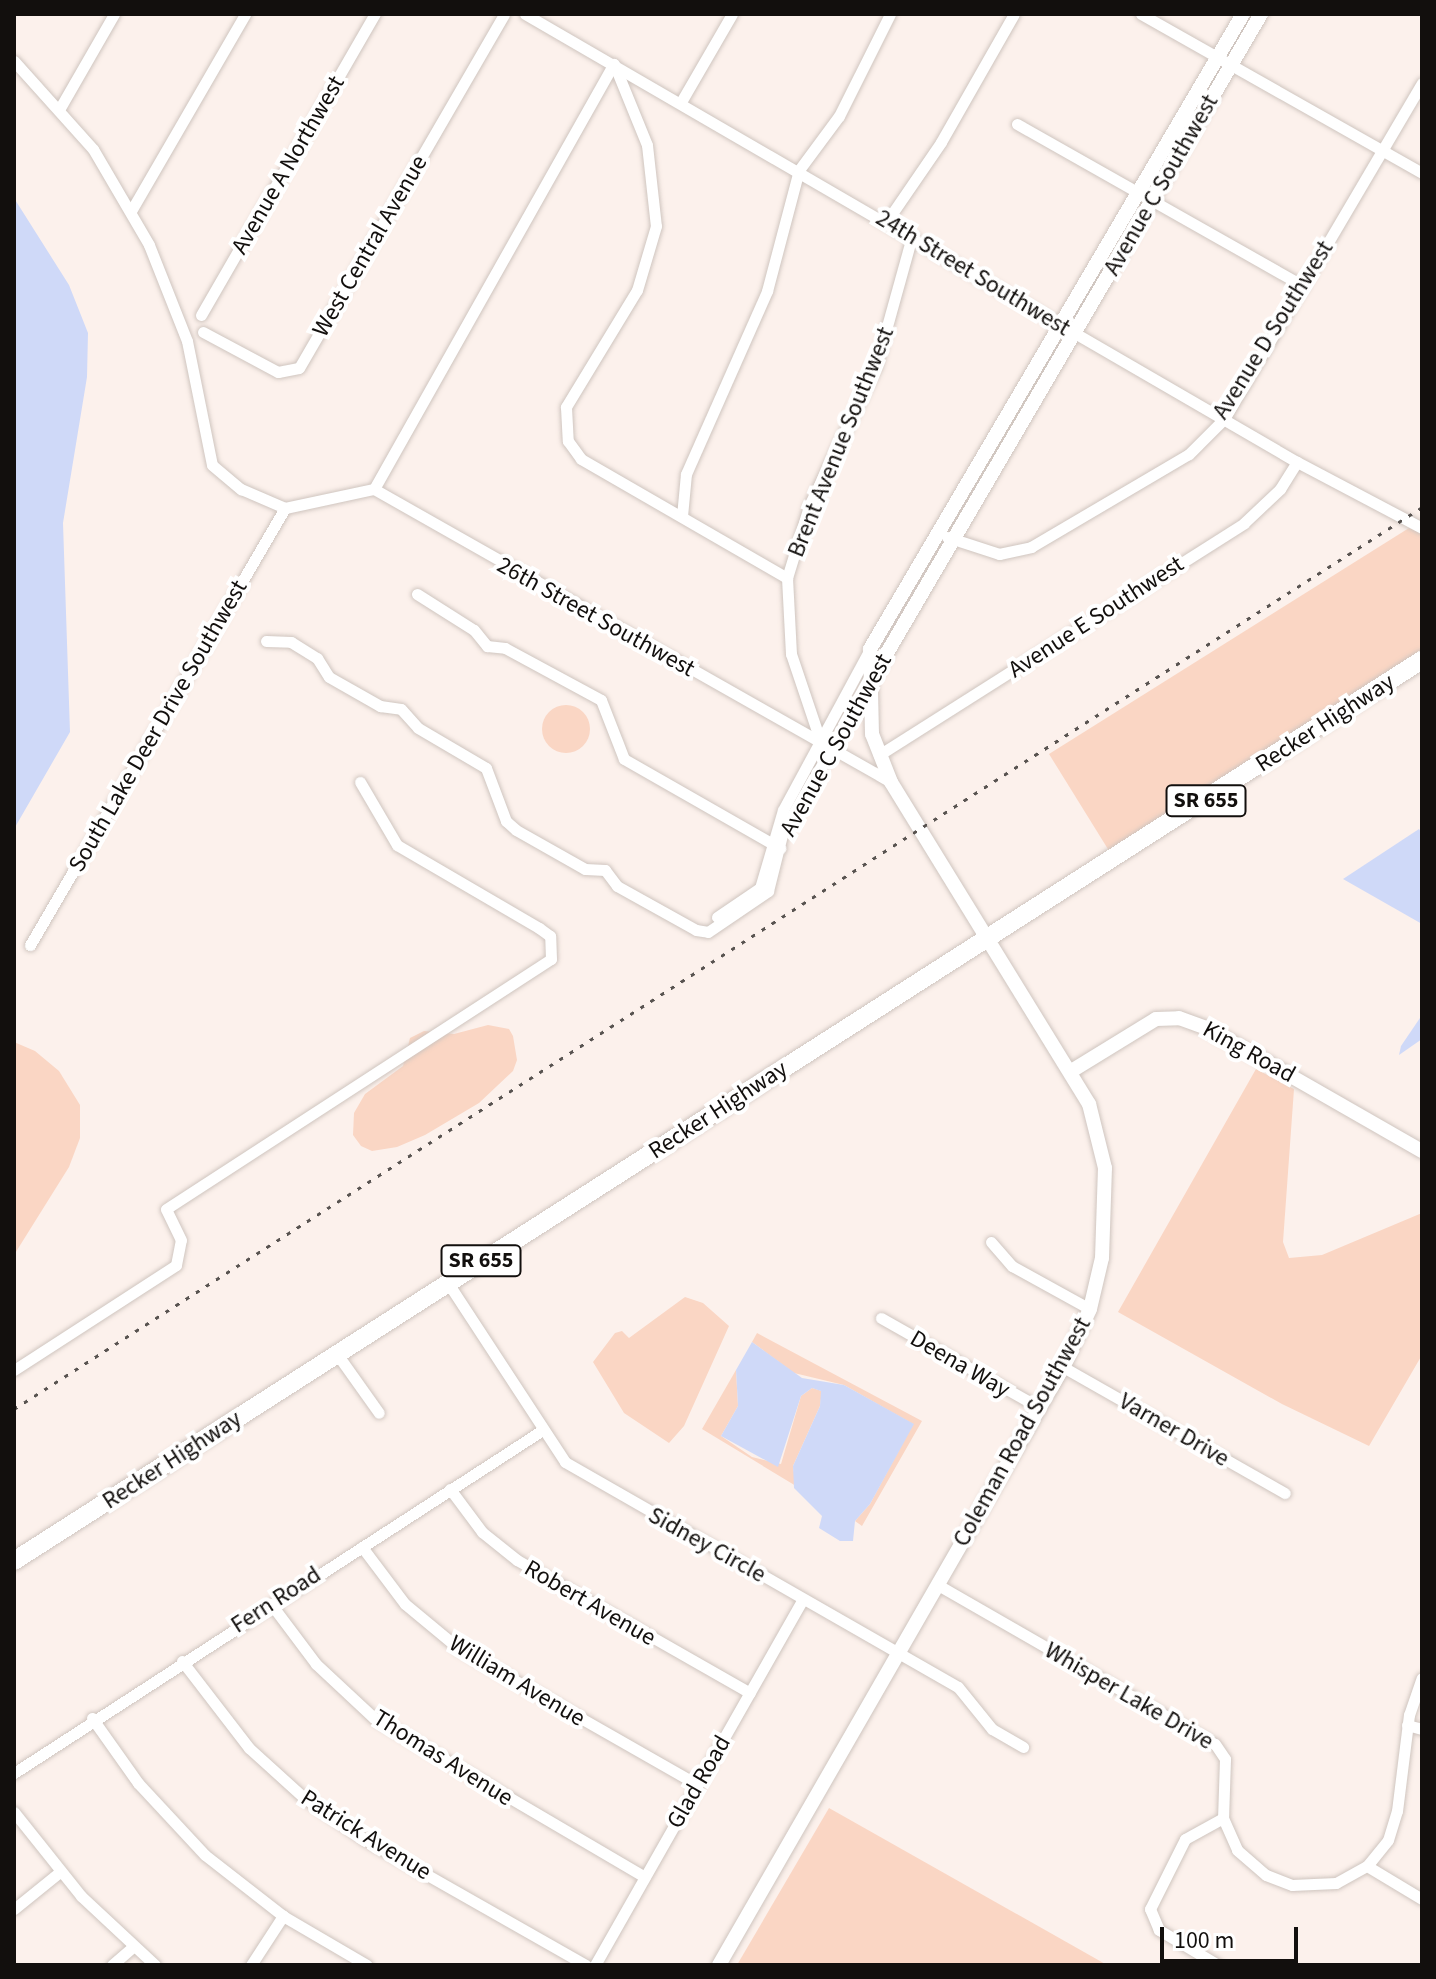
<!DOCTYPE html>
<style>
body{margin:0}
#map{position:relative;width:1436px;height:1979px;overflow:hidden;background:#fcf1ec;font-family:"Source Sans 3",sans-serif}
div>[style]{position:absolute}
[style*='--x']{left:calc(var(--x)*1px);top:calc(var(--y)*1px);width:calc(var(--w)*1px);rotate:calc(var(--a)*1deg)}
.green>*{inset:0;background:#fad6c4}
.round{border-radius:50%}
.water>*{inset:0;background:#cfd9f8}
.roads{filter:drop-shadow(0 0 2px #cfc5bf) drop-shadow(0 0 2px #cfc5bf)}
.minor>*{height:11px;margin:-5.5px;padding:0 5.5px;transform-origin:5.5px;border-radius:5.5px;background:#fff}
.tertiary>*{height:14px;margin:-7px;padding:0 7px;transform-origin:7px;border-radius:7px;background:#fff}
.primary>*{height:18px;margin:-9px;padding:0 9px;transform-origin:9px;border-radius:9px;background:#fff}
.rail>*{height:3px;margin-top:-1.5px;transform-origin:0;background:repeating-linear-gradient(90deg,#585350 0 4px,transparent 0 12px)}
span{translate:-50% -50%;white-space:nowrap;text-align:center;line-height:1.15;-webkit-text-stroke:8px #fff;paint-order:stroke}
.shield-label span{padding:2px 6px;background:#fff;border:2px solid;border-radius:6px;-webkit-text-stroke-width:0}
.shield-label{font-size:22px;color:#120f0d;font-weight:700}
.street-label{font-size:24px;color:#120f0d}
.frame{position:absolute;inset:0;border:16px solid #120f0d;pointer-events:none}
.scale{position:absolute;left:1160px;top:1927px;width:138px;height:36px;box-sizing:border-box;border:4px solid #120f0d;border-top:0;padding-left:10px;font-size:24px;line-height:28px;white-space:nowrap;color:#120f0d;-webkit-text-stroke:6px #fff;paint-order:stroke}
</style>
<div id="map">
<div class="green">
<i style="clip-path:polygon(1409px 528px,1422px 533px,1422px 654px,1111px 854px,1049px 754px)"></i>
<i class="round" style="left:542px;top:705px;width:48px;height:48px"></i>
<i style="clip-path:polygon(488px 1025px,509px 1029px,513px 1036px,517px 1060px,513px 1071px,479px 1103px,425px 1135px,397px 1147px,372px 1151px,361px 1146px,353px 1135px,354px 1113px,365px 1094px,403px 1066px,410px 1038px,424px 1031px,454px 1034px)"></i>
<i style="clip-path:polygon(14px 1042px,35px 1051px,59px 1071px,80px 1105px,80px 1138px,69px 1167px,14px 1255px)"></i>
<i style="clip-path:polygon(1256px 1069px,1294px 1089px,1283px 1242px,1289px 1258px,1322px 1255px,1422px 1213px,1422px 1355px,1369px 1446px,1282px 1404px,1118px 1312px)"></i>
<i style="clip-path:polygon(685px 1297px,703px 1303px,729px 1326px,684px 1426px,669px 1443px,624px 1413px,593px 1362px,615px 1333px,622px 1331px,629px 1338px)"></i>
<i style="clip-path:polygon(757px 1333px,922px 1421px,862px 1526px,855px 1521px,870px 1504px,913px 1424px,844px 1385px,794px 1373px,752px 1342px)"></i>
<i style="clip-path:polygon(736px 1370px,738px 1406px,721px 1436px,752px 1457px,781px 1464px,801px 1396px,812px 1388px,822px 1391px,820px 1406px,793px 1466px,796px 1486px,702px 1429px)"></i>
<i style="clip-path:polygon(829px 1808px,1107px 1965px,737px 1965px)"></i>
</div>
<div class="water">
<i style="clip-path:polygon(14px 198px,69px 285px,88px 333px,87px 377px,63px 523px,70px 732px,14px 829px)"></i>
<i style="clip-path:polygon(1419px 829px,1422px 834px,1422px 924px,1343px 879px)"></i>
<i style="clip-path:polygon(1422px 1015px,1422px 1039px,1399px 1055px,1401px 1046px)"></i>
<i style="clip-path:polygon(752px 1342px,802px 1378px,844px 1385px,914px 1424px,870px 1504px,855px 1521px,853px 1541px,840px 1541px,819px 1528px,822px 1516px,794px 1488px,793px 1466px,820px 1406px,821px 1391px,812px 1388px,801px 1396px,778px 1467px,721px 1436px,738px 1406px,736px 1370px)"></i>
</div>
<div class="roads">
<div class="minor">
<i style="--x:525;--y:14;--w:893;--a:30.13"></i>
<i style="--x:1297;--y:462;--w:141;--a:27.8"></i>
<i style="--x:1141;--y:14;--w:323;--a:29.5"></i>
<i style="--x:14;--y:61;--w:118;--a:48.1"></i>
<i style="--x:93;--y:149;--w:111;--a:59.7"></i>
<i style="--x:149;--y:245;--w:103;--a:68.4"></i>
<i style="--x:187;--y:341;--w:126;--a:78.6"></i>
<i style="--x:212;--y:465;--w:38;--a:40"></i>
<i style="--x:241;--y:489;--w:48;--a:23.4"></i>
<i style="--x:614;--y:64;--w:87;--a:67.8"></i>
<i style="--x:647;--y:145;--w:81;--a:83.7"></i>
<i style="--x:656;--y:226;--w:67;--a:106.5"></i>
<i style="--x:637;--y:290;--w:137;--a:121.3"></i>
<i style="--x:566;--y:407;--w:34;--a:87"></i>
<i style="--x:568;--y:441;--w:22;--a:54"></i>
<i style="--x:581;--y:459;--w:238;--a:30"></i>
<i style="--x:681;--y:102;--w:102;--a:-59.9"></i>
<i style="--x:60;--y:108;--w:108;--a:-60.1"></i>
<i style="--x:1017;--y:124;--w:329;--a:29.5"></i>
<i style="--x:131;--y:211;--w:228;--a:-59.9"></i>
<i style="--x:887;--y:221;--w:96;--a:-55.6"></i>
<i style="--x:941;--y:142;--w:147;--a:-60.3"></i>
<i style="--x:201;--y:315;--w:348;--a:-60"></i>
<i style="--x:203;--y:332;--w:85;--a:28.1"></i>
<i style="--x:278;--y:372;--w:21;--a:-11"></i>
<i style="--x:299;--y:368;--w:409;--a:-59.9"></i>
<i style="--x:374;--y:489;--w:488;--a:-60.6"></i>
<i style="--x:285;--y:508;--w:91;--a:-12.1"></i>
<i style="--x:374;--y:489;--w:594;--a:29.54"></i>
<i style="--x:682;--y:516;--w:42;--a:-84.6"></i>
<i style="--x:686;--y:474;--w:200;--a:-66.1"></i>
<i style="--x:767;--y:291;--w:125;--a:-75.2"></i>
<i style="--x:799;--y:170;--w:67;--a:-53.5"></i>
<i style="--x:839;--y:116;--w:114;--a:-63.4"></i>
<i style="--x:947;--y:537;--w:55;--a:18.1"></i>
<i style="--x:999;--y:554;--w:33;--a:-12"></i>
<i style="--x:1031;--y:547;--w:183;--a:-30.5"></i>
<i style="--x:1189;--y:454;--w:49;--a:-45"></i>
<i style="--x:1224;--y:419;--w:390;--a:-59.5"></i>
<i style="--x:417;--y:594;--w:67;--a:32.3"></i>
<i style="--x:474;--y:630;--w:21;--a:51"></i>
<i style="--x:487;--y:646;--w:18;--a:6"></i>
<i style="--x:505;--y:648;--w:109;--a:28.4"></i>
<i style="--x:601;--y:700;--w:63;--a:68.7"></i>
<i style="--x:624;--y:759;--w:180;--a:29.7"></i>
<i style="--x:266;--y:641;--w:25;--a:2"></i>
<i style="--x:291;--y:642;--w:31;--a:32"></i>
<i style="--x:317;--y:658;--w:22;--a:58"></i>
<i style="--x:329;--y:677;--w:59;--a:29.6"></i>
<i style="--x:380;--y:706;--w:21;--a:8"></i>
<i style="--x:401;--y:709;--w:25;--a:48"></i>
<i style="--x:418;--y:728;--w:79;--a:30.5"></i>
<i style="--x:486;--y:768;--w:57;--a:69.3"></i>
<i style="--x:506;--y:821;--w:13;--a:42"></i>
<i style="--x:516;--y:830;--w:79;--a:29.5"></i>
<i style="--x:585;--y:869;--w:20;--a:3"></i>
<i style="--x:605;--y:870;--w:20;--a:53"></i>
<i style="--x:617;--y:886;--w:90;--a:29.1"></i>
<i style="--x:696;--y:930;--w:12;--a:9"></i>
<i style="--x:708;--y:932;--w:73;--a:-34.3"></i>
<i style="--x:768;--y:891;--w:62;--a:-76"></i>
<i style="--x:783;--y:831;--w:172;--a:-59.6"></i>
<i style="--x:820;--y:740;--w:91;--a:-108.6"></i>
<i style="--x:791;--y:654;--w:76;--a:-93"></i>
<i style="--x:787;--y:578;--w:75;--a:-73"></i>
<i style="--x:809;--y:506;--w:155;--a:-64.4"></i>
<i style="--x:876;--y:366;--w:135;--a:-74.5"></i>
<i style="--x:879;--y:755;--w:432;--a:-32.4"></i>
<i style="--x:1244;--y:523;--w:50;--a:-43.4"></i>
<i style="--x:1280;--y:489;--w:32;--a:-58"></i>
<i style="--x:717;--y:917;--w:52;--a:-34"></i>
<i style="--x:760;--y:888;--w:81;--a:-73.6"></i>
<i style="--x:783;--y:810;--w:183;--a:-61.6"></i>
<i style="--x:30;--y:945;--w:506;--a:-59.74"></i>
<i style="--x:991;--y:1242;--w:32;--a:49"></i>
<i style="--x:1012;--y:1266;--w:89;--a:28.9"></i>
<i style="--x:448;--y:1283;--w:214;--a:56.8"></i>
<i style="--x:565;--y:1462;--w:453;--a:29.8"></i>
<i style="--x:958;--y:1687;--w:54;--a:51"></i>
<i style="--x:992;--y:1729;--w:36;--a:30"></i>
<i style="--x:881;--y:1318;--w:183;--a:29.5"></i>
<i style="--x:337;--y:1354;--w:72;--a:54.6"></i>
<i style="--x:1063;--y:1367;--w:255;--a:29.6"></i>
<i style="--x:14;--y:1370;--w:193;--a:-32.9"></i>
<i style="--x:176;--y:1265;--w:25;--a:-79"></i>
<i style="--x:181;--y:1240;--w:34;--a:-116"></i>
<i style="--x:166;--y:1209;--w:459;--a:-33"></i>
<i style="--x:551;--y:959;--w:23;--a:-92"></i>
<i style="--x:550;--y:936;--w:14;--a:-144"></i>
<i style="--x:539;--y:928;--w:164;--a:-149.7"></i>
<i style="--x:397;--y:845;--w:73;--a:-120.4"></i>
<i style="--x:450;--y:1489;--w:54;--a:53.3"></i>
<i style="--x:482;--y:1532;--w:45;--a:38.7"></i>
<i style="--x:517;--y:1560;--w:268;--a:29.7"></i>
<i style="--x:362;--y:1547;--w:71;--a:53"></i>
<i style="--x:405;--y:1604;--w:69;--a:39.7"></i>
<i style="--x:458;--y:1648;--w:276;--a:29.7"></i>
<i style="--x:938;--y:1585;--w:319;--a:29.9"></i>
<i style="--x:1215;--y:1744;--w:18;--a:56"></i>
<i style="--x:1225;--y:1759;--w:59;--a:91.9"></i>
<i style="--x:1223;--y:1818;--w:35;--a:66"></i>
<i style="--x:1237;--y:1850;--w:38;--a:41"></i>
<i style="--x:1266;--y:1875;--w:28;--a:21"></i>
<i style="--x:1292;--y:1885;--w:44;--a:-2.6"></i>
<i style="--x:1336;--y:1883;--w:35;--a:-29"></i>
<i style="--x:1367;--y:1866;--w:33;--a:-51"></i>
<i style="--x:1388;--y:1840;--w:30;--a:-73"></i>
<i style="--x:1397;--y:1811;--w:97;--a:-82.9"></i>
<i style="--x:1409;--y:1715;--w:39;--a:-71"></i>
<i style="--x:271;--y:1604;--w:75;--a:53.1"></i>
<i style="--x:316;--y:1664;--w:79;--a:43"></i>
<i style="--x:374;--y:1718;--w:314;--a:30.4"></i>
<i style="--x:182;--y:1661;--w:110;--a:52.4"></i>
<i style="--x:249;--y:1748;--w:73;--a:42.2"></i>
<i style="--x:303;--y:1797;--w:74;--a:34.5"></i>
<i style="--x:364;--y:1839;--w:255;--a:29.6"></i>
<i style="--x:92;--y:1718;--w:80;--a:54.7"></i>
<i style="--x:138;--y:1783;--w:98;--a:47.1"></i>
<i style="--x:205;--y:1855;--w:99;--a:38"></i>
<i style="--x:283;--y:1916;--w:97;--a:30.3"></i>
<i style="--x:1407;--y:1725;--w:16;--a:15"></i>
<i style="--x:14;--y:1773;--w:628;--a:-32.98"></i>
<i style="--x:14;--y:1812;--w:107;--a:51.4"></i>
<i style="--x:81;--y:1896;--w:101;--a:43"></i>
<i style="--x:1367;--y:1866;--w:64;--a:31"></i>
<i style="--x:14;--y:1909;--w:60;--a:-39"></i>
<i style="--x:112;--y:1965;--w:28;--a:-41"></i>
<i style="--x:251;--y:1965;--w:59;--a:-56.9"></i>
<i style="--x:595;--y:1965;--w:421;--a:-60.4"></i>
<i style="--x:1218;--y:1965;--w:69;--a:-149.3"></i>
<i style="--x:1159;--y:1930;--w:23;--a:-113"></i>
<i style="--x:1150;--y:1909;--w:78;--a:-63.4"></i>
<i style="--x:1185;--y:1839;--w:43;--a:-28.9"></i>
</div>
<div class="tertiary">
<i style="--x:870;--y:682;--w:774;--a:-59.66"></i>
<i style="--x:1073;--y:1070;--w:97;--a:-31.6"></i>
<i style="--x:1156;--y:1019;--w:23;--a:-2"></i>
<i style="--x:1179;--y:1018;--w:30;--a:20"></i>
<i style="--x:1207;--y:1028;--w:248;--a:29.8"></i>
<i style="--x:719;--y:1965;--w:690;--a:-60.09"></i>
<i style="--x:1063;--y:1367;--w:64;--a:-65"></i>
<i style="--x:1090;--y:1309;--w:52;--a:-76.8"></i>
<i style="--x:1102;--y:1258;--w:90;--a:-88.1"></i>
<i style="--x:1105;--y:1168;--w:66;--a:-104"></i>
<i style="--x:1089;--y:1104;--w:378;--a:-121.6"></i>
<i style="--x:891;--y:782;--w:52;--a:-111.6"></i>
<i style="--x:872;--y:734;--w:85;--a:-91.3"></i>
<i style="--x:870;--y:649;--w:736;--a:-59.57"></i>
</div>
<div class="primary">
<i style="--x:14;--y:1561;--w:1672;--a:-32.62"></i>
</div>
</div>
<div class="rail">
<i style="--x:14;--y:1409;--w:1672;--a:-32.64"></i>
</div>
<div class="shield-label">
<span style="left:1206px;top:801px">SR 655</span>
<span style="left:481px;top:1261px">SR 655</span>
</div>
<div class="street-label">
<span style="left:288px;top:165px;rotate:-60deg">Avenue A Northwest</span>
<span style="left:1161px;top:185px;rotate:-60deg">Avenue C Southwest</span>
<span style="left:370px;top:246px;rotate:-60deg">West Central Avenue</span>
<span style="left:973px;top:273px;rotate:31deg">24th Street Southwest</span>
<span style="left:1273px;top:330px;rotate:-58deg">Avenue D Southwest</span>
<span style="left:841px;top:442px;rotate:-68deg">Brent Avenue Southwest</span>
<span style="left:596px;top:617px;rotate:29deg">26th Street Southwest</span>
<span style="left:1096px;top:617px;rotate:-33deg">Avenue E Southwest</span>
<span style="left:1325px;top:723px;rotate:-33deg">Recker Highway</span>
<span style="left:158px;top:726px;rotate:-60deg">South Lake Deer Drive Southwest</span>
<span style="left:836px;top:745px;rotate:-61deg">Avenue C Southwest</span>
<span style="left:1249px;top:1052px;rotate:29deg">King Road</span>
<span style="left:718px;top:1110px;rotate:-33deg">Recker Highway</span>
<span style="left:960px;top:1364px;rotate:30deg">Deena Way</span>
<span style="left:1174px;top:1430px;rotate:30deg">Varner Drive</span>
<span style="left:1022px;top:1432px;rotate:-61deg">Coleman Road Southwest</span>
<span style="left:172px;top:1460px;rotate:-33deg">Recker Highway</span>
<span style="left:707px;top:1545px;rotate:29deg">Sidney Circle</span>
<span style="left:276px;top:1600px;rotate:-33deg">Fern Road</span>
<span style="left:590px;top:1603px;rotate:30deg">Robert Avenue</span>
<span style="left:517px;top:1681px;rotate:31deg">William Avenue</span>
<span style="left:1129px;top:1696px;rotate:30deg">Whisper Lake Drive</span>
<span style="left:443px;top:1758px;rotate:32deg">Thomas Avenue</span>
<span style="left:699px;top:1782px;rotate:-60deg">Glad Road</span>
<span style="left:366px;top:1835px;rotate:32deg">Patrick Avenue</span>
</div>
<div class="frame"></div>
<div class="scale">100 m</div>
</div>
